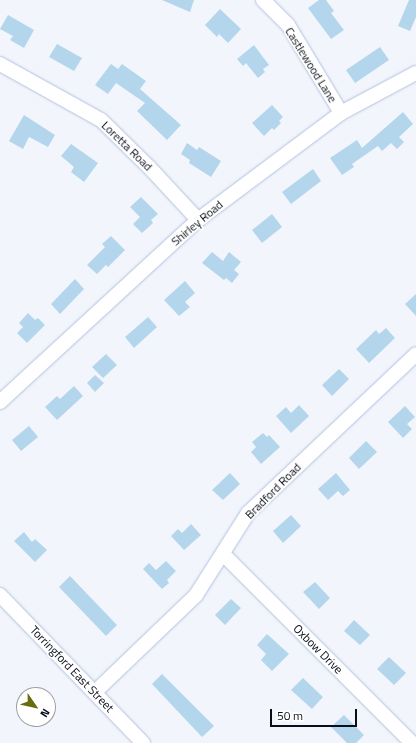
<!DOCTYPE html>
<style>
body{margin:0}
#map{position:relative;width:416px;height:743px;overflow:hidden;background:#f2f5fb;font-family:"Titillium Web",sans-serif}
div>[style]{position:absolute}
[style*='--x']{left:calc(var(--x)*1px);top:calc(var(--y)*1px);width:calc(var(--w)*1px);rotate:calc(var(--a)*1deg)}
.building>*{inset:0;background:#b4d6ec}
.roads{filter:drop-shadow(0 0 1px #b3c1e1) drop-shadow(0 0 1px #b3c1e1)}
.minor>*{height:14px;margin:-7px;padding:0 7px;transform-origin:7px;border-radius:7px;background:#fff}
span{translate:-50% -50%;white-space:nowrap;text-align:center;line-height:1.15;-webkit-text-stroke:3.5px #fff;paint-order:stroke}
.street-label{font-size:12px;color:#0a0e19}
.north{position:absolute;left:16px;top:687px;width:40px;height:40px;box-sizing:border-box;background:#fff;border:1px solid #9d9fa3;border-radius:50%;rotate:124deg;font-size:11px;font-weight:700;line-height:16px;text-align:center;color:#0a0e19}
.north::after{content:'';display:block;margin:auto;width:14px;height:18px;background:#696c0e;clip-path:polygon(50% 0,100% 100%,50% 72%,0 100%)}
.scale{position:absolute;left:270px;top:709px;width:87px;height:18px;box-sizing:border-box;border:2px solid #0a0e19;border-top:0;padding-left:5px;font-size:12px;line-height:14px;white-space:nowrap;color:#0a0e19;-webkit-text-stroke:3px #fff;paint-order:stroke}
</style>
<div id="map">
<div class="building">
<i style="clip-path:polygon(162px 0,194px 0,190px 12px)"></i>
<i style="clip-path:polygon(319px 0,326px 0,334px 11px,331px 13px,344px 30px,331px 39px,308px 8px)"></i>
<i style="clip-path:polygon(409px 0,416px 0,416px 17px,410px 31px,398px 26px)"></i>
<i style="clip-path:polygon(220px 9px,241px 29px,228px 43px,219px 34px,217px 37px,205px 25px)"></i>
<i style="clip-path:polygon(8px 15px,34px 30px,24px 48px,10px 40px,13px 36px,0 29px)"></i>
<i style="clip-path:polygon(57px 44px,82px 58px,74px 71px,49px 57px)"></i>
<i style="clip-path:polygon(254px 45px,269px 65px,263px 69px,265px 72px,258px 78px,246px 63px,243px 66px,237px 59px)"></i>
<i style="clip-path:polygon(380px 47px,389px 60px,355px 83px,346px 70px)"></i>
<i style="clip-path:polygon(111px 64px,118px 69px,122px 64px,146px 81px,140px 89px,181px 125px,167px 140px,137px 111px,145px 103px,116px 83px,108px 94px,95px 85px)"></i>
<i style="clip-path:polygon(272px 105px,283px 117px,279px 121px,281px 123px,274px 130px,272px 128px,264px 136px,252px 123px)"></i>
<i style="clip-path:polygon(403px 112px,413px 124px,399px 137px,404px 142px,397px 149px,391px 143px,382px 151px,378px 146px,352px 164px,354px 167px,342px 175px,330px 158px,357px 140px,362px 148px)"></i>
<i style="clip-path:polygon(24px 115px,55px 135px,48px 147px,29px 137px,23px 149px,9px 141px)"></i>
<i style="clip-path:polygon(187px 143px,197px 150px,199px 147px,221px 161px,211px 177px,189px 163px,190px 160px,181px 154px)"></i>
<i style="clip-path:polygon(71px 144px,98px 163px,84px 182px,71px 172px,74px 167px,61px 156px)"></i>
<i style="clip-path:polygon(313px 169px,321px 181px,291px 204px,282px 192px)"></i>
<i style="clip-path:polygon(141px 197px,158px 214px,151px 220px,153px 223px,142px 233px,133px 224px,140px 217px,130px 207px)"></i>
<i style="clip-path:polygon(272px 214px,282px 227px,262px 243px,252px 230px)"></i>
<i style="clip-path:polygon(111px 236px,125px 250px,108px 267px,106px 265px,97px 274px,87px 265px,105px 247px,102px 244px)"></i>
<i style="clip-path:polygon(212px 252px,223px 261px,229px 252px,241px 262px,234px 270px,239px 274px,232px 283px,226px 278px,224px 280px,202px 263px)"></i>
<i style="clip-path:polygon(75px 279px,84px 289px,60px 314px,51px 304px)"></i>
<i style="clip-path:polygon(185px 281px,195px 293px,185px 302px,190px 307px,179px 316px,164px 300px)"></i>
<i style="clip-path:polygon(416px 294px,416px 316px,405px 304px)"></i>
<i style="clip-path:polygon(28px 313px,35px 320px,38px 318px,45px 325px,27px 343px,17px 333px,23px 327px,19px 323px)"></i>
<i style="clip-path:polygon(148px 317px,157px 327px,134px 348px,125px 337px)"></i>
<i style="clip-path:polygon(386px 328px,395px 338px,369px 363px,356px 349px,376px 330px,379px 334px)"></i>
<i style="clip-path:polygon(106px 354px,117px 365px,103px 378px,92px 367px)"></i>
<i style="clip-path:polygon(339px 369px,349px 379px,332px 396px,322px 385px)"></i>
<i style="clip-path:polygon(95px 375px,104px 383px,95px 392px,87px 383px)"></i>
<i style="clip-path:polygon(74px 386px,83px 396px,57px 420px,45px 407px,57px 396px,60px 399px)"></i>
<i style="clip-path:polygon(299px 405px,309px 416px,291px 433px,276px 416px,286px 407px,291px 413px)"></i>
<i style="clip-path:polygon(405px 406px,415px 417px,407px 424px,412px 429px,403px 438px,388px 422px)"></i>
<i style="clip-path:polygon(29px 426px,38px 437px,21px 451px,12px 440px)"></i>
<i style="clip-path:polygon(263px 433px,267px 437px,269px 435px,280px 447px,261px 464px,251px 452px,256px 447px,252px 442px)"></i>
<i style="clip-path:polygon(366px 441px,377px 452px,359px 469px,349px 458px)"></i>
<i style="clip-path:polygon(230px 473px,240px 484px,223px 500px,212px 490px)"></i>
<i style="clip-path:polygon(336px 473px,350px 490px,343px 496px,338px 491px,328px 500px,318px 489px)"></i>
<i style="clip-path:polygon(291px 515px,301px 526px,283px 543px,273px 531px)"></i>
<i style="clip-path:polygon(191px 524px,201px 535px,184px 550px,171px 536px,178px 529px,182px 533px)"></i>
<i style="clip-path:polygon(24px 532px,32px 542px,35px 539px,47px 550px,35px 562px,14px 541px)"></i>
<i style="clip-path:polygon(166px 561px,176px 571px,167px 580px,169px 583px,162px 589px,143px 569px,149px 563px,156px 570px)"></i>
<i style="clip-path:polygon(70px 576px,117px 625px,106px 636px,59px 587px)"></i>
<i style="clip-path:polygon(315px 582px,330px 598px,319px 609px,303px 592px)"></i>
<i style="clip-path:polygon(231px 599px,241px 608px,225px 625px,215px 615px)"></i>
<i style="clip-path:polygon(354px 620px,370px 635px,360px 645px,344px 631px)"></i>
<i style="clip-path:polygon(267px 634px,289px 654px,272px 671px,261px 660px,266px 654px,257px 645px)"></i>
<i style="clip-path:polygon(389px 657px,406px 673px,394px 685px,377px 669px)"></i>
<i style="clip-path:polygon(162px 674px,214px 726px,202px 737px,152px 684px)"></i>
<i style="clip-path:polygon(303px 678px,323px 697px,312px 709px,291px 690px)"></i>
<i style="clip-path:polygon(344px 715px,364px 735px,356px 743px,347px 743px,331px 727px)"></i>
</div>
<div class="roads">
<div class="minor">
<i style="--x:263;--y:0;--w:35;--a:45"></i>
<i style="--x:288;--y:25;--w:103;--a:58.9"></i>
<i style="--x:0;--y:64;--w:115;--a:29"></i>
<i style="--x:101;--y:120;--w:67;--a:44.4"></i>
<i style="--x:149;--y:167;--w:72;--a:47.2"></i>
<i style="--x:0;--y:402;--w:269;--a:-42.6"></i>
<i style="--x:198;--y:220;--w:179;--a:-36.8"></i>
<i style="--x:341;--y:113;--w:85;--a:-28.1"></i>
<i style="--x:223;--y:554;--w:267;--a:45"></i>
<i style="--x:0;--y:595;--w:206;--a:46"></i>
<i style="--x:95;--y:692;--w:140;--a:-43.8"></i>
<i style="--x:196;--y:595;--w:97;--a:-57.6"></i>
<i style="--x:248;--y:513;--w:231;--a:-43.4"></i>
</div>
</div>
<div class="street-label">
<span style="left:311px;top:65px;rotate:58deg">Castlewood Lane</span>
<span style="left:127px;top:146px;rotate:44deg">Loretta Road</span>
<span style="left:197px;top:223px;rotate:-40deg">Shirley Road</span>
<span style="left:273px;top:491px;rotate:-45deg">Bradford Road</span>
<span style="left:318px;top:649px;rotate:45deg">Oxbow Drive</span>
<span style="left:72px;top:669px;rotate:46deg">Torringford East Street</span>
</div>
<div class="north">N</div>
<div class="scale">50 m</div>
</div>
